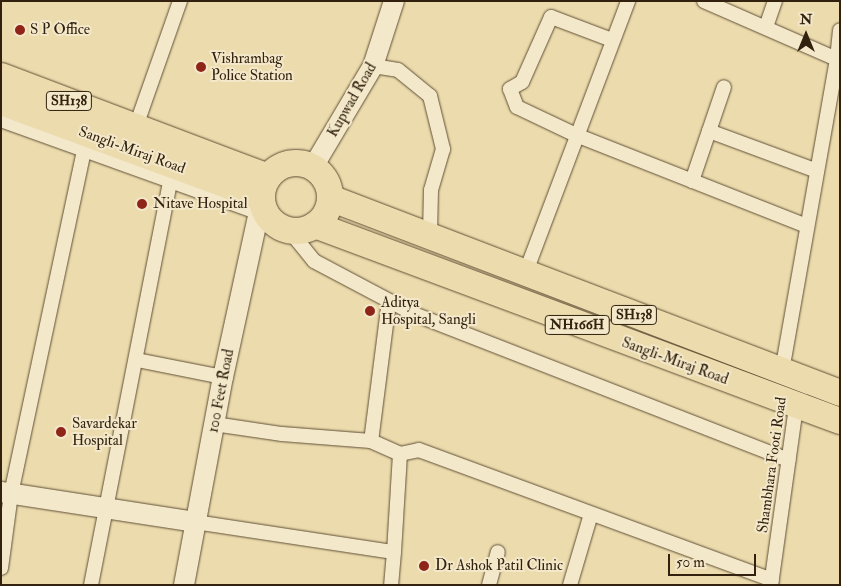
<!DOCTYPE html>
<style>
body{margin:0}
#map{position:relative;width:841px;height:586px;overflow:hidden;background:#ecdbad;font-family:"IM FELL Double Pica",serif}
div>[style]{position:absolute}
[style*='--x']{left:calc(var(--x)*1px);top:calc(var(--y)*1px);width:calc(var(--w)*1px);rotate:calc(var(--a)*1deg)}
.roads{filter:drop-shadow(0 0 1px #605036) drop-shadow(0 0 1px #605036)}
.street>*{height:14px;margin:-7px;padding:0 7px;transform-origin:7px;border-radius:7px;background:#f3e8ca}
.secondary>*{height:20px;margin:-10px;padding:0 10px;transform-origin:10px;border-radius:10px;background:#f3e8ca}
.highway>*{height:26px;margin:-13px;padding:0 13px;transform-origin:13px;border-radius:13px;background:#ecdbad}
.highway>.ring{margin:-13px;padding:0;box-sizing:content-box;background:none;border:26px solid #ecdbad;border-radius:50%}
.dots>*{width:14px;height:14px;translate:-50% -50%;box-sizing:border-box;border:2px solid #f3e8ca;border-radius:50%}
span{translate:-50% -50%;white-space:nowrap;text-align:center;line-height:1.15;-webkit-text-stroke:4px #f3e8ca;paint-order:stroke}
.shield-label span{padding:1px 4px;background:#f3e8ca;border:1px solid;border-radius:4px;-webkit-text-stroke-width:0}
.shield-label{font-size:14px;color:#31210e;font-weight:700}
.poi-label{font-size:15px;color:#31210e}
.left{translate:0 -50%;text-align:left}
.street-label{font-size:15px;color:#31210e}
.frame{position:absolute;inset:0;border:2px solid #31210e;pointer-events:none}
.north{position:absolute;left:781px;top:10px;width:50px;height:50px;-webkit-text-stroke:4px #f3e8ca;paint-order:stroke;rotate:0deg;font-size:14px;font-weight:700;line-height:20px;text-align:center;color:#31210e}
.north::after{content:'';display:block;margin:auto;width:18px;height:22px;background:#31210e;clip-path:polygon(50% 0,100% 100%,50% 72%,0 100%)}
.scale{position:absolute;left:668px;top:554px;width:88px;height:22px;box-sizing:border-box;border:2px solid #31210e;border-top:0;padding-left:6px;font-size:15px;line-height:18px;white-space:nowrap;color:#31210e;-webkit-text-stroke:4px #f3e8ca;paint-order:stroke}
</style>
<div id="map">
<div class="roads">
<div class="street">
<i style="--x:704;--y:1;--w:145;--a:23.6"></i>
<i style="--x:837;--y:59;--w:29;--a:-84"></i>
<i style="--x:766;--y:27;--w:28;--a:-71"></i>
<i style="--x:612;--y:40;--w:65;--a:-159.3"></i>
<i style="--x:551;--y:17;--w:71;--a:114"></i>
<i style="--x:522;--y:82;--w:14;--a:150"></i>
<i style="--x:510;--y:89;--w:19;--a:69"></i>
<i style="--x:517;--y:107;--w:65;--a:25.4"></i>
<i style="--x:576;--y:135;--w:248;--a:21.5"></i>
<i style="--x:373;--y:66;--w:25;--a:9"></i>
<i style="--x:398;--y:70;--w:41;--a:39.1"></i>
<i style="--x:430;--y:96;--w:55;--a:76.2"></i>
<i style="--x:443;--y:149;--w:43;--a:106.3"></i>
<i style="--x:431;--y:190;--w:43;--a:91.3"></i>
<i style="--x:1;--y:120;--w:274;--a:19.8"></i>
<i style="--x:136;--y:126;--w:133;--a:-70.6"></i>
<i style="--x:709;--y:131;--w:115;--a:20.3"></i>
<i style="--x:692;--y:181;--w:99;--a:-71.2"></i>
<i style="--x:289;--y:230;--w:40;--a:51"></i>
<i style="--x:314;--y:261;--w:113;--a:27.9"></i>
<i style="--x:414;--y:314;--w:402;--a:21.3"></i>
<i style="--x:525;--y:274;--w:292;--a:-69.3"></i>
<i style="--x:389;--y:301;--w:141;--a:97.3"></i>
<i style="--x:371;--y:441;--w:32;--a:24"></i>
<i style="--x:400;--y:454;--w:98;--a:93.5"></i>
<i style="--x:137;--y:360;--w:88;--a:11.2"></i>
<i style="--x:782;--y:371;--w:317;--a:-80"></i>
<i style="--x:214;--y:424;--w:69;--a:8.4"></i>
<i style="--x:282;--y:434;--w:89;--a:4.5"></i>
<i style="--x:400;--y:454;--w:19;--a:-12"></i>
<i style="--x:419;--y:450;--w:376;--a:20.2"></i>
<i style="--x:195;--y:522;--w:201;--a:8.6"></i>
<i style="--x:394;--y:552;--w:33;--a:95"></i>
<i style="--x:1;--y:568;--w:75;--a:-82.3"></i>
<i style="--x:11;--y:494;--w:352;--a:-78"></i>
<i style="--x:91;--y:585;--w:412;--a:-78.9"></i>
<i style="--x:489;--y:585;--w:34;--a:-75"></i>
<i style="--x:570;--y:585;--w:74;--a:-73.5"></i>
<i style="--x:771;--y:585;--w:186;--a:-82"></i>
</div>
<div class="secondary">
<i style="--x:313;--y:167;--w:117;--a:-59.3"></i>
<i style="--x:373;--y:66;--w:68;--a:-72.1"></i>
<i style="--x:1;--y:492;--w:196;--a:8.8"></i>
<i style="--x:184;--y:585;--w:212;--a:-79.4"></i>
<i style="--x:223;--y:377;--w:183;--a:-77.7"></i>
</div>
<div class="highway">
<i style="--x:1;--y:76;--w:285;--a:20.7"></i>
<i style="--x:1;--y:102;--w:278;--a:20.2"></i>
<i class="ring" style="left:262px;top:163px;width:42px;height:42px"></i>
<i style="--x:330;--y:198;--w:546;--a:20.92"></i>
<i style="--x:315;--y:225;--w:560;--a:20.47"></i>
</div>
</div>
<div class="dots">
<i style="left:20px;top:30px;background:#8f2418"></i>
<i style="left:201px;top:67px;background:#8f2418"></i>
<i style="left:142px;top:204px;background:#8f2418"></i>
<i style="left:370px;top:311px;background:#8f2418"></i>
<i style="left:61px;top:432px;background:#8f2418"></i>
<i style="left:424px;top:566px;background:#8f2418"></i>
</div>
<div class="shield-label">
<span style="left:69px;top:101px">SH138</span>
<span style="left:634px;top:315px">SH138</span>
<span style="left:577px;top:325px">NH166H</span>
</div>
<div class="poi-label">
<span class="left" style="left:30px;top:30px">S P Office</span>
<span class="left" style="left:211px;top:67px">Vishrambag<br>Police Station</span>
<span class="left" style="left:153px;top:204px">Nitave Hospital</span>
<span class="left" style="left:381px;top:311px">Aditya<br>Hospital, Sangli</span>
<span class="left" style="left:72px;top:432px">Savardekar<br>Hospital</span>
<span class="left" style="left:435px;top:566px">Dr Ashok Patil Clinic</span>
</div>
<div class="street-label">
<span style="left:352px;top:100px;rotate:-60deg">Kupwad Road</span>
<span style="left:132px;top:150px;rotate:20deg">Sangli-Miraj Road</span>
<span style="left:675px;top:361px;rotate:20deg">Sangli-Miraj Road</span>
<span style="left:221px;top:391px;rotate:-79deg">100 Feet Road</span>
<span style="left:772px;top:465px;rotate:-82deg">Shambhara Footi Road</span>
</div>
<div class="frame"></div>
<div class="north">N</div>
<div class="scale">50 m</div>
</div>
